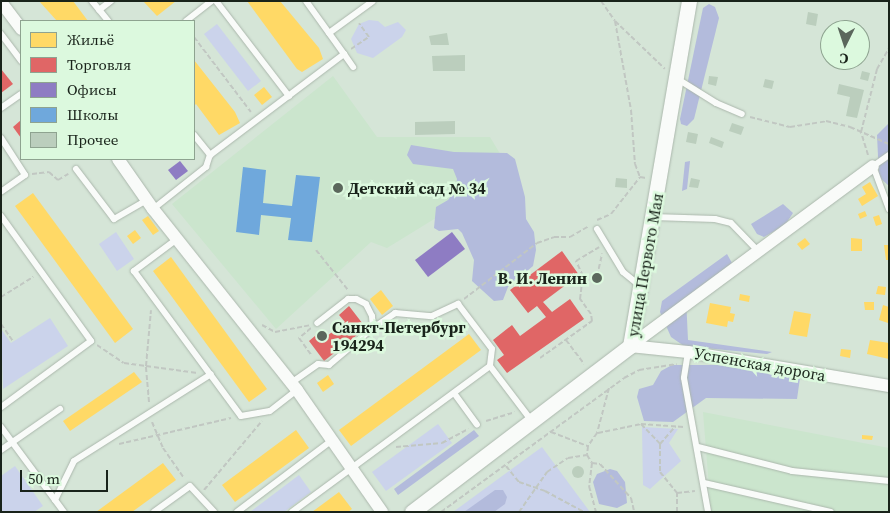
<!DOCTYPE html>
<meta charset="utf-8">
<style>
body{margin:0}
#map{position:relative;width:890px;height:513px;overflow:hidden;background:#d5e5d7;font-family:"Source Serif 4",serif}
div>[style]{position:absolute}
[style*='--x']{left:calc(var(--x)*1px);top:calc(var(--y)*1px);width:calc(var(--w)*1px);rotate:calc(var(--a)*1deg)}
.built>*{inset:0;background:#cbe5cd}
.green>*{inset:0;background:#cbd3eb}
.forest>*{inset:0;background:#b3bbdc}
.homes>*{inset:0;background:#ffd966}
.shops>*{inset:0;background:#e06666}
.offices>*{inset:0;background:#8e7cc3}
.schools>*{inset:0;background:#6fa8dc}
.building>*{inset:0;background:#bbcebd}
.round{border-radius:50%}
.path>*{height:2px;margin-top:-1px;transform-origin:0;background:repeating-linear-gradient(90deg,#c1c7c2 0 5px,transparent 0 7.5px)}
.roads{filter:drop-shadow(0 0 1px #abb7ac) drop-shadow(0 0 1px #abb7ac)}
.service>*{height:6px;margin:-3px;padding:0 3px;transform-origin:3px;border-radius:3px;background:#f9fbf9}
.minor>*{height:12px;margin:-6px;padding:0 6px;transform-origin:6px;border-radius:6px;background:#f9fbf9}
.tertiary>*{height:15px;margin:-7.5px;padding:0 7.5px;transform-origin:7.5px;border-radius:7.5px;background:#f9fbf9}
.dots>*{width:14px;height:14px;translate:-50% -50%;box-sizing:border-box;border:2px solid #dcf9de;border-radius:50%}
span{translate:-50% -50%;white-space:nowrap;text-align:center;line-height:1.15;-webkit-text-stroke:5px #dcf9de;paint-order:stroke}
.poi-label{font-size:16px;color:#19231a;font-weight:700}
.left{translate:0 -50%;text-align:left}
.right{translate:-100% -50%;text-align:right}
.street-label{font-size:16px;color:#19231a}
.frame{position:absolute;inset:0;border:2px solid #19231a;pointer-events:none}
.legend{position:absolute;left:20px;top:20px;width:175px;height:140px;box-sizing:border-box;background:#dcf9de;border:1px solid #8ea390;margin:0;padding:6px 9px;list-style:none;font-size:15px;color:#19231a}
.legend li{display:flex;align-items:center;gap:10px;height:25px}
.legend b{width:25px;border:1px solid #8ea390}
.north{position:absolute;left:820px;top:20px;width:50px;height:50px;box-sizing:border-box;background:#dcf9de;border:1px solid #8ea390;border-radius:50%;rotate:184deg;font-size:14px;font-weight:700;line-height:20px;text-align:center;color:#19231a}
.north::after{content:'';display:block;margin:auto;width:18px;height:22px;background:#5b675c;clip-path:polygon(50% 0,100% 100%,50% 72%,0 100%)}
.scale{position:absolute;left:20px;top:470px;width:88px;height:22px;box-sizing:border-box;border:2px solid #19231a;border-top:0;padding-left:6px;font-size:15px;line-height:18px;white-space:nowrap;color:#19231a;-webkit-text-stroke:4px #dcf9de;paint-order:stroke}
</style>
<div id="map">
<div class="built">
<i style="clip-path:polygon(333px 76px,377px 137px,490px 137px,511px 172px,387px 248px,371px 242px,276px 329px,172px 204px)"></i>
<i style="clip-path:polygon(703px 412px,889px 448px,889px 512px,711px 512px)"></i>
</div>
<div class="green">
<i style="clip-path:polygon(369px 20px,378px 21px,385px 27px,398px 22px,406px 30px,402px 37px,373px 58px,357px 53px,351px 39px,359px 24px)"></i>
<i style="clip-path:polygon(217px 24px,261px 81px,248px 91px,204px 34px)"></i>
<i style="clip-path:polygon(116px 232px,134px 259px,117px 271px,99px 244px)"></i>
<i style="clip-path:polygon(50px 318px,68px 346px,3px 389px,1px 329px,11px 343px)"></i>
<i style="clip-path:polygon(438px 424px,452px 443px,386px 491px,372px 472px)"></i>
<i style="clip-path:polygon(642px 427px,678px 429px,669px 443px,681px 461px,650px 489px,643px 485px)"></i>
<i style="clip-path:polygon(542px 447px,590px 512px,453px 512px)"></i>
<i style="clip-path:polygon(15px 466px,43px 506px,34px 512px,1px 512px,1px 476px)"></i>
<i style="clip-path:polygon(299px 475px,311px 492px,284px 512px,250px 512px)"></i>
</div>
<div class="forest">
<i style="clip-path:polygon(709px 4px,715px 7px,719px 18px,694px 119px,687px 126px,681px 124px,680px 119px,703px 8px)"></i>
<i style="clip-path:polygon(889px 123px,889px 186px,879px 177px,877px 135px)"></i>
<i style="clip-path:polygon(411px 145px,454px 152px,507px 153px,515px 159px,525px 197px,526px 219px,534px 232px,536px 250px,533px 266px,508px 287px,503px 300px,494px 301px,472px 281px,474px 260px,462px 233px,458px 229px,439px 231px,434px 228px,436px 207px,448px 200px,455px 191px,457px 179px,453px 169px,413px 164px,407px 155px)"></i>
<i style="clip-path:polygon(690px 161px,687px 189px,682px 191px,685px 162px)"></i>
<i style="clip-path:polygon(783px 204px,793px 213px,785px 225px,764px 237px,757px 234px,751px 224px)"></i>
<i style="clip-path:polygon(727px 254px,732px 263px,686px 298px,688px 340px,772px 352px,767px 354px,684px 346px,671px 337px,660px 312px,662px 301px)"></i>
<i style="clip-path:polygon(672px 365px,719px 365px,800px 378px,797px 399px,706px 398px,673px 422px,644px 421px,637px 397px,639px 389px,653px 385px,661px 371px)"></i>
<i style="clip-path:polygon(474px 430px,479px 436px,398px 495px,394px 489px)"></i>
<i style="clip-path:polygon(610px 469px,617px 471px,625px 482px,627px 503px,617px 508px,599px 504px,593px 482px,597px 474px)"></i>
<i style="clip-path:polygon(495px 490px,503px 490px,507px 497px,505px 504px,494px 512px,464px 512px)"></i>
</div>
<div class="homes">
<i style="clip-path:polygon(39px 1px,73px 1px,88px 21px,57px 21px)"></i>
<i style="clip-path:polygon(143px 1px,176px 1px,157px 16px)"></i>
<i style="clip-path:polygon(247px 1px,280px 1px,319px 48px,323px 59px,302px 72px,297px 69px)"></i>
<i style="clip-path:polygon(194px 60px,235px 112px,240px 123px,219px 135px,196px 104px,194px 106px)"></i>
<i style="clip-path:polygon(264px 87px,272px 97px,262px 105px,254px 95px)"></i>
<i style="clip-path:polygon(870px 182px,878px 196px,862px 206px,858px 199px,866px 194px,862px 187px)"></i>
<i style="clip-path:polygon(33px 193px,133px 329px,115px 343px,15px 206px)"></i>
<i style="clip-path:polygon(865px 211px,867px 216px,860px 219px,858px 214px)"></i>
<i style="clip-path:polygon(879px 215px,882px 224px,876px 226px,873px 217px)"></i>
<i style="clip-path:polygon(148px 216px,159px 231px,153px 235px,142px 220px)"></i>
<i style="clip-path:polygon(135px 230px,141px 238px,133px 244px,127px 236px)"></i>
<i style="clip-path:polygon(805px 238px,810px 244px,802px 250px,797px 244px)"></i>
<i style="clip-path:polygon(851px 238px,862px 239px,862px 251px,851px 251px)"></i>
<i style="clip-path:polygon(884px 245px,889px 245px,889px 260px,886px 260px)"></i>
<i style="clip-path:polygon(171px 257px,267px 389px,249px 402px,153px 271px)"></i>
<i style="clip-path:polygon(878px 286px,886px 287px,885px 295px,876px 294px)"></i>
<i style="clip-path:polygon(381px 290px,393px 306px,382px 315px,370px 299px)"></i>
<i style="clip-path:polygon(740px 294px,750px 296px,749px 302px,739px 300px)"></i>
<i style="clip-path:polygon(864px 302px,874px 302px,874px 310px,865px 310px)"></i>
<i style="clip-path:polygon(710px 303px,731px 307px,730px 313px,735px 314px,733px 322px,728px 321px,727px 327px,706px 323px)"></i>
<i style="clip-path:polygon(883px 305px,889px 307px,888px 323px,879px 320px)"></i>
<i style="clip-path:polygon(794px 311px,811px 314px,807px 337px,789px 334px)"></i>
<i style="clip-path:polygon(469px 334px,481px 350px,351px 446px,339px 430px)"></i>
<i style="clip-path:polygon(870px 340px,889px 343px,889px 359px,867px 354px)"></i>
<i style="clip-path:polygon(841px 349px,851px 350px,850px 358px,840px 356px)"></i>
<i style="clip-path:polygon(134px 372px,142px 382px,70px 431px,63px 421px)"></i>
<i style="clip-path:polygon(328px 375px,334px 384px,323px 392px,317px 383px)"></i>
<i style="clip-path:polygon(296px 430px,309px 448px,235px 502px,222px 485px)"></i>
<i style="clip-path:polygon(862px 435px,873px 436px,872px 440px,862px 439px)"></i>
<i style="clip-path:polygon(163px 463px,176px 480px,132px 512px,96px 512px)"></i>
<i style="clip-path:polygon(339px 492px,352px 509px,348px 512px,312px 512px)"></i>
</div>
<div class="shops">
<i style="clip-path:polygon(1px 69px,13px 84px,1px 93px)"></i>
<i style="clip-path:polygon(21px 120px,21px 138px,13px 127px)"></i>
<i style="clip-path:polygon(562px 251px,579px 275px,543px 302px,552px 312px,570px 299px,584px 319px,507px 373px,497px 360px,504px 355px,493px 340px,512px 325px,520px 336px,546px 317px,537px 306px,528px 313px,510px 290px)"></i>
<i style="clip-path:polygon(349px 306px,366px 328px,324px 361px,309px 341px,322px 330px,327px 336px,345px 322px,339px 315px)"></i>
</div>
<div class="offices">
<i style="clip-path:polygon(180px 161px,188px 171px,176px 180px,168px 170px)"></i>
<i style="clip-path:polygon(452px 232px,465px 249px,428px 277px,415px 260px)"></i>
</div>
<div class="schools">
<i style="clip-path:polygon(243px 167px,266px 170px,263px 203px,292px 206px,296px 175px,320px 177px,312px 242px,288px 240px,291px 218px,261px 215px,259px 235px,236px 232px)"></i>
</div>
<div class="building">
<i style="clip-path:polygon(808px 12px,818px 14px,816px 26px,806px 24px)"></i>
<i style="clip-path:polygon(840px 26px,850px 28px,849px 30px,839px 30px)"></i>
<i style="clip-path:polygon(447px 33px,449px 45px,431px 45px,429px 36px)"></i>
<i style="clip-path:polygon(465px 55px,465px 71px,433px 71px,432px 56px)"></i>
<i style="clip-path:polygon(862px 71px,870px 73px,868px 81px,860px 79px)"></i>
<i style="clip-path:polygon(709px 76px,718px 77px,716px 86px,708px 84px)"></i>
<i style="clip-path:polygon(765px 79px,774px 81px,772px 89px,763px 87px)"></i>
<i style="clip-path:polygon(839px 84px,864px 90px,857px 118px,846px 116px,850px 97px,837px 94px)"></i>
<i style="clip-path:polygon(455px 121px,455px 134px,415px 135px,415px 122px)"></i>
<i style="clip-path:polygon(732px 123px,744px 127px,741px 135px,729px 131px)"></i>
<i style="clip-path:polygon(688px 132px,698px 134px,696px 144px,686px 142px)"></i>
<i style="clip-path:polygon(711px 137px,724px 142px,722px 148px,709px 143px)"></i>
<i style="clip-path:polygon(616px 178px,627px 179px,627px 188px,615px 187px)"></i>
<i style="clip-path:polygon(691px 178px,700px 180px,698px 188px,689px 187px)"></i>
<i class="round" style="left:572px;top:466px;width:12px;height:12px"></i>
</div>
<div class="path">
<i style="--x:601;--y:1;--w:24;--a:55"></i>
<i style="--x:615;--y:21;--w:69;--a:43.8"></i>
<i style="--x:615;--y:21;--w:90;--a:79.8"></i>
<i style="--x:631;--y:110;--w:54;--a:85.8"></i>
<i style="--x:635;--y:164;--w:14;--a:69"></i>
<i style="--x:640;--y:177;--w:6;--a:9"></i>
<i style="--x:194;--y:37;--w:94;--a:52.8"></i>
<i style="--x:351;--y:49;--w:22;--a:-34"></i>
<i style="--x:369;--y:37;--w:17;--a:-126"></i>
<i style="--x:750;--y:117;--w:41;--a:14"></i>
<i style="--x:790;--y:127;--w:36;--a:-9"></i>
<i style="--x:826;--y:121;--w:25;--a:14"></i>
<i style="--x:850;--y:127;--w:43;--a:23.6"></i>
<i style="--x:868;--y:155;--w:24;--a:-107"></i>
<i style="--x:861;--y:132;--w:65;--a:-75.7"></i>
<i style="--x:877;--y:69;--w:24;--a:-60"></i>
<i style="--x:32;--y:174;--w:17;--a:-7"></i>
<i style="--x:49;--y:172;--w:12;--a:42"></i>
<i style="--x:58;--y:180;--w:12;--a:-31"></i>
<i style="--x:597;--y:220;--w:15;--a:-23"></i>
<i style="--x:611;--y:214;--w:47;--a:-51.9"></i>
<i style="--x:316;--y:250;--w:51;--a:51.3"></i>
<i style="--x:597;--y:276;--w:23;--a:-77"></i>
<i style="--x:1;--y:297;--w:38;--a:-32"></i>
<i style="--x:464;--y:299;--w:92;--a:-37.5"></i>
<i style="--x:537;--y:243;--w:18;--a:-19"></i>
<i style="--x:554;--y:237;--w:16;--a:0"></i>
<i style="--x:570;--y:237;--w:22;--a:-30"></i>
<i style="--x:1;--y:324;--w:21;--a:55"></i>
<i style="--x:262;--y:325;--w:15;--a:28"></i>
<i style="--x:275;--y:332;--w:36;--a:-11"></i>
<i style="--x:311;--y:328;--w:16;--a:140"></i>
<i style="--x:299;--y:338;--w:22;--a:54"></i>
<i style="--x:566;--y:340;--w:30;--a:53"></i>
<i style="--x:97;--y:345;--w:32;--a:34"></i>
<i style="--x:124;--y:363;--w:74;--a:7.8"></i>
<i style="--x:540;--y:358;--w:64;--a:-35.4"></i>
<i style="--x:592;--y:321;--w:7;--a:-98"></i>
<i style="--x:591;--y:314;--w:19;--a:-126"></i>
<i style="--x:580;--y:299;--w:23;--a:-83"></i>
<i style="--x:583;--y:276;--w:17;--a:-115"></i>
<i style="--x:576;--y:261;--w:27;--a:-31"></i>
<i style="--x:609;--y:388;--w:47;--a:104.9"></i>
<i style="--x:597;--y:433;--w:16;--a:125"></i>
<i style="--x:588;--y:446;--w:9;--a:96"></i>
<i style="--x:587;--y:455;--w:9;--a:58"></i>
<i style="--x:592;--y:463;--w:8;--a:7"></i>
<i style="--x:600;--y:464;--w:46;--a:47.6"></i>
<i style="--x:631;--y:498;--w:13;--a:77"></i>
<i style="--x:149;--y:402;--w:36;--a:-95"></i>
<i style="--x:146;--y:366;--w:56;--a:-84.9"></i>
<i style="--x:486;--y:421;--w:30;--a:-17"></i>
<i style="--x:152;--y:422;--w:28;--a:67"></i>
<i style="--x:163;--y:448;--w:37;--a:55"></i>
<i style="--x:641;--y:424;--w:28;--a:46"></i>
<i style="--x:660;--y:444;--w:28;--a:90"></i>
<i style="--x:660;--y:472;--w:27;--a:51"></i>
<i style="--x:551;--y:432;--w:40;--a:21"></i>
<i style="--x:598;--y:433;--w:44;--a:-11.8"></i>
<i style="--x:641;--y:424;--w:43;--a:4"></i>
<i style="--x:119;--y:444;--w:115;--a:-13.1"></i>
<i style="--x:660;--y:444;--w:23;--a:-49"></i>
<i style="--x:396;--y:447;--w:46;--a:-5"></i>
<i style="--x:442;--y:443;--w:30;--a:-28"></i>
<i style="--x:592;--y:463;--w:23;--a:97"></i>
<i style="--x:589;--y:486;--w:27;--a:75"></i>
<i style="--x:506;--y:466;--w:21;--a:51"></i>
<i style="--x:519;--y:482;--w:28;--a:19"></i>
<i style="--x:545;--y:491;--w:44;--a:28.3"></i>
<i style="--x:204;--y:490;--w:90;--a:-50"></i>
<i style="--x:441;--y:512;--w:227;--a:-36.2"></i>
<i style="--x:624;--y:378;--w:17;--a:-28"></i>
<i style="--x:639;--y:370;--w:38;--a:-9"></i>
<i style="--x:519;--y:512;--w:49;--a:-55"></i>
<i style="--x:547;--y:472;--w:25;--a:-34"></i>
<i style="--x:568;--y:458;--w:19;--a:-9"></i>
<i style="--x:630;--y:512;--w:8;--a:0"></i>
<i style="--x:677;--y:512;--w:19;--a:-90"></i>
<i style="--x:677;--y:493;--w:18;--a:-6"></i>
</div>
<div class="roads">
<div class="service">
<i style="--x:92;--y:1;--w:26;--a:51"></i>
<i style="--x:216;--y:1;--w:120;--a:52.5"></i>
<i style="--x:99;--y:10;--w:15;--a:-37"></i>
<i style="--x:186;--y:21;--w:33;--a:-38"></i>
<i style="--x:329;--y:33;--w:54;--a:-36"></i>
<i style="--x:1;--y:34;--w:34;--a:53"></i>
<i style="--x:344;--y:54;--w:16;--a:55"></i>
<i style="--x:676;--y:78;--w:47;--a:32"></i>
<i style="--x:716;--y:103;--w:28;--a:23"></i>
<i style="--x:1;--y:108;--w:24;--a:-35"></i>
<i style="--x:194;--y:135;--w:26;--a:51"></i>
<i style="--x:210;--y:155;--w:168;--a:-37"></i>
<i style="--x:344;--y:54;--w:65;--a:-125.6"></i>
<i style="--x:1;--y:138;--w:44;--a:57"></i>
<i style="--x:25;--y:175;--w:29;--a:145"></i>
<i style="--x:889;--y:155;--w:19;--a:145"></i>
<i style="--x:873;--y:166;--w:46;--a:69.6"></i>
<i style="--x:76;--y:169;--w:63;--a:52.8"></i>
<i style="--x:114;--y:219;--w:38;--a:-30"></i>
<i style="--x:153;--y:209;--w:68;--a:-38.4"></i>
<i style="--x:206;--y:167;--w:13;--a:-72"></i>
<i style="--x:1;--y:216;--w:154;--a:54.2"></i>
<i style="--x:91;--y:341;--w:112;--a:143.7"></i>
<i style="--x:653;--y:217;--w:62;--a:1.8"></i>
<i style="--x:715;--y:219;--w:16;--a:14"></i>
<i style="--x:731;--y:223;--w:40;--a:46"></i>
<i style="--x:597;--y:229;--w:50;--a:58.8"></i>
<i style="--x:623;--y:272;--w:22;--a:39"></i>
<i style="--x:177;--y:239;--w:54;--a:143.3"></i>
<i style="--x:134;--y:271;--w:180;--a:53.6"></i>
<i style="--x:241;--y:416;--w:29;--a:-10"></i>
<i style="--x:270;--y:411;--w:34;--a:-38"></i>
<i style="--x:373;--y:328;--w:27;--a:-34"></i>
<i style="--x:395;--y:313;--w:37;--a:5"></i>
<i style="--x:432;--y:316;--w:29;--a:-25"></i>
<i style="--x:458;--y:304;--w:56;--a:52.9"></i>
<i style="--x:492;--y:349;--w:17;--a:97"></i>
<i style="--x:688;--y:352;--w:26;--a:99"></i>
<i style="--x:684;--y:378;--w:136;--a:79.8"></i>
<i style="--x:291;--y:383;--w:33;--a:-35"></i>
<i style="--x:318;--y:364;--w:11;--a:5"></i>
<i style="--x:329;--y:365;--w:57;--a:-40.1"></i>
<i style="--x:373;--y:328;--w:12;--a:-95"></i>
<i style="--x:372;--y:316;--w:13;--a:-117"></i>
<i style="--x:366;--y:304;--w:11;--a:-153"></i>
<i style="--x:356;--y:299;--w:8;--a:180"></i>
<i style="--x:348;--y:299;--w:39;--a:142"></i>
<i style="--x:454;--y:393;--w:39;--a:54"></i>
<i style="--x:1;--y:427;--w:106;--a:53.5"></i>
<i style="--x:698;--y:447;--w:97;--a:14.3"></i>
<i style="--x:792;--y:471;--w:98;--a:5.9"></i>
<i style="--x:1;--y:450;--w:72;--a:-34.8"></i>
<i style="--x:704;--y:483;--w:130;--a:12.9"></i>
<i style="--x:55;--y:500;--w:43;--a:-64"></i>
<i style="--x:74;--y:461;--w:162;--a:-32.4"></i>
<i style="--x:154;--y:512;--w:44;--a:-35.8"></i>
<i style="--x:190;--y:486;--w:35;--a:47"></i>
<i style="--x:237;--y:512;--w:118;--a:-37.1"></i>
<i style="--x:292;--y:512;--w:246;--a:-36.4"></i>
<i style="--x:490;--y:366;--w:68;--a:52.8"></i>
</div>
<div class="minor">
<i style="--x:1;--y:2;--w:34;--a:53"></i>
<i style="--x:118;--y:159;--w:61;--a:55"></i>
<i style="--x:153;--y:209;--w:231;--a:51.5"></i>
<i style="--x:297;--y:390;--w:149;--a:55.1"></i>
<i style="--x:630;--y:346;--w:302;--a:-36.5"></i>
<i style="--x:630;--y:346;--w:58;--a:5.9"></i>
<i style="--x:688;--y:352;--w:204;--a:9.6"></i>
</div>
<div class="tertiary">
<i style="--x:412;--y:512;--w:274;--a:-37.3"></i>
<i style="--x:630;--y:346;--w:350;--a:-80.3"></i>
</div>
</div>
<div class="dots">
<i style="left:338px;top:188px;background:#5b675c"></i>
<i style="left:597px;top:278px;background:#5b675c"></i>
<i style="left:322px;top:336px;background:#5b675c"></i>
</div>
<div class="poi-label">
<span class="left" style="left:348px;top:188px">Детский сад № 34</span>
<span class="right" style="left:587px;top:278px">В. И. Ленин</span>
<span class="left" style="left:332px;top:336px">Санкт-Петербург<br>194294</span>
</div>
<div class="street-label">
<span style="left:645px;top:265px;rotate:-80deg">улица Первого Мая</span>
<span style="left:760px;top:364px;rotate:10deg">Успенская дорога</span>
</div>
<div class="frame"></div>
<ul class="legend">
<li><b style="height:14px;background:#ffd966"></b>Жильё</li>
<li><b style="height:14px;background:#e06666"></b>Торговля</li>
<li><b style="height:14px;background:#8e7cc3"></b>Офисы</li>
<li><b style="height:14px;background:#6fa8dc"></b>Школы</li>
<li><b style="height:14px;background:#bbcebd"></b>Прочее</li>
</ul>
<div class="north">С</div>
<div class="scale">50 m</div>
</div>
